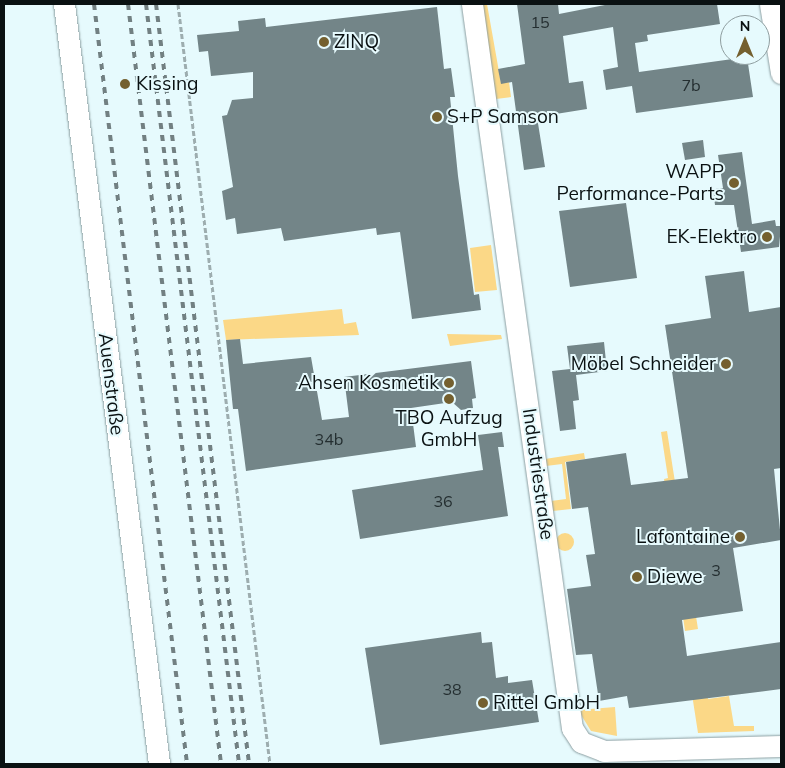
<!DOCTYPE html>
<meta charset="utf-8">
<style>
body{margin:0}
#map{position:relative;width:785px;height:768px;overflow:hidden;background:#e6fafd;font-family:Mulish,sans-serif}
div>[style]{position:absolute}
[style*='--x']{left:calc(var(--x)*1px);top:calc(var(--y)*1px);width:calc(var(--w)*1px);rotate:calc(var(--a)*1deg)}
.green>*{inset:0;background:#fbd887}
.round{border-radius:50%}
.building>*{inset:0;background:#738588}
.path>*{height:3px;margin-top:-1.5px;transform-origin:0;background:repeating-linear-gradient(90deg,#9dadaf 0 5px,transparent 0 7.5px)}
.roads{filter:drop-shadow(0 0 1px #8c9ea1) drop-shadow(0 0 1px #8c9ea1)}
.minor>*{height:21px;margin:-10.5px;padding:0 10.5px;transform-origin:10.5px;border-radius:10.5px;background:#fff}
.rail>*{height:4px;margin-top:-2px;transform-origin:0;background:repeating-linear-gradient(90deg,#728082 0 6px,transparent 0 12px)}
.dots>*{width:14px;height:14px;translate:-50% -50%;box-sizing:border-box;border:2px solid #e6fafd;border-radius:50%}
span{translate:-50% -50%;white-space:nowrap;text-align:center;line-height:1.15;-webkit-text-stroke:4px #e6fafd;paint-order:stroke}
.number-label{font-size:16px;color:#242e30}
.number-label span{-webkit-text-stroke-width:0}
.poi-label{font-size:19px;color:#0a1112}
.left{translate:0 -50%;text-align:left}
.right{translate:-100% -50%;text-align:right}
.street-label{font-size:19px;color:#0a1112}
.frame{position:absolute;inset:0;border:5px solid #0a1112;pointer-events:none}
.north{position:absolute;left:720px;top:15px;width:50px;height:50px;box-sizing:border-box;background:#e6fafd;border:1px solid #8e9d9f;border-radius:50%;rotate:0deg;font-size:14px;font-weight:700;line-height:20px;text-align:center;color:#0a1112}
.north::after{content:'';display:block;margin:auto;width:18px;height:22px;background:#74602f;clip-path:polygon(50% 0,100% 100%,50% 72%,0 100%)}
</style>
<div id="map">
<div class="green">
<i style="clip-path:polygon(482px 4px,487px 4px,501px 83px,509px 82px,511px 97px,496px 99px)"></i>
<i style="clip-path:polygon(491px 245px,497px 290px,475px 292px,470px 248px)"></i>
<i style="clip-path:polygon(342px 309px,344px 324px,356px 322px,359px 335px,226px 340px,223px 320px)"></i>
<i style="clip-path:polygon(447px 334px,501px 335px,502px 339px,450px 346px)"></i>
<i style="clip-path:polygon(667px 431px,698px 629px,685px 631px,664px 479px,668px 478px,661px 432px)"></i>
<i style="clip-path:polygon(584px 453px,585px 459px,565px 462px,571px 509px,553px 511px,551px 501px,566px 499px,562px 464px,546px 466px,545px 459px)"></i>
<i class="round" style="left:556px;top:533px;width:18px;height:18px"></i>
<i style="clip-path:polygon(707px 686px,708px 699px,729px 696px,734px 726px,754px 726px,754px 731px,698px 733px,691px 688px)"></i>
<i style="clip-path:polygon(615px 707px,617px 736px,591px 731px,578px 710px)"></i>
</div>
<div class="building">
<i style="clip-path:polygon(517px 4px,558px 4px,559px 14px,610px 4px,717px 4px,720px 24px,647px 35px,648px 41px,635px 43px,639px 72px,747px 57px,753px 97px,636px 113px,632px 86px,606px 90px,603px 70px,618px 67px,613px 27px,563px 36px,569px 83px,583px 81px,587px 109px,537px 117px,545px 167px,524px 170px,512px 82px,501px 84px,498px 69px,525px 64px)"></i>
<i style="clip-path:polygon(437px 7px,444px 69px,451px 68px,455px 97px,450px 97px,458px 176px,474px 295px,479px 294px,481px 310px,412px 319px,400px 232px,377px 235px,376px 228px,284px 241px,281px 228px,237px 234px,235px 218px,226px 220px,222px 191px,233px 187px,222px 116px,227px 115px,232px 100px,253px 98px,253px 72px,211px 76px,208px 51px,199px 52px,197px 35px,239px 31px,238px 21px,265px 18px,266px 27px)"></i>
<i style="clip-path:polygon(703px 140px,705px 157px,685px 160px,682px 143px)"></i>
<i style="clip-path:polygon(742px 152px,752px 224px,775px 220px,776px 226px,781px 226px,779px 247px,741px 252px,734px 205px,715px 205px,713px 189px,723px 188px,718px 155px)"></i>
<i style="clip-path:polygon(626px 203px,637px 278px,570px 287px,559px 211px)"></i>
<i style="clip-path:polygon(744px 271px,749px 312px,781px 307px,781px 468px,774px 469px,781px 540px,733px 548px,743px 611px,682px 620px,687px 656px,781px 642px,781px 689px,629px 708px,627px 696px,599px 701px,592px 654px,576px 655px,567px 589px,591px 586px,586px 555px,595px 554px,588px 507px,572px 509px,566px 462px,626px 453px,631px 485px,688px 478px,665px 325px,711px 318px,705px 276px)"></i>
<i style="clip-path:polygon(240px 339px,243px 364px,311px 357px,322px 420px,349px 417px,344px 377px,471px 361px,476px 398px,472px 399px,473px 408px,461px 410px,452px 402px,411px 408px,416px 447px,246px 471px,238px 409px,233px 409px,226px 340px)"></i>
<i style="clip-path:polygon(604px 342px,607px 371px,576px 375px,579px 400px,573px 401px,576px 429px,560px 431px,552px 371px,570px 369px,567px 346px)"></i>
<i style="clip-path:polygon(502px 432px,504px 447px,498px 447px,508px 516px,360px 539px,352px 490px,483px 470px,478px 435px)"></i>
<i style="clip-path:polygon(481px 632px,482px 643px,492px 642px,496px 678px,508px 676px,508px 683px,532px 680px,539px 722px,380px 745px,365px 648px)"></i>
</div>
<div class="path">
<i style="--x:178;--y:4;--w:766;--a:83.1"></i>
</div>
<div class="roads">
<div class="minor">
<i style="--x:64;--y:4;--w:766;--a:82.87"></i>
<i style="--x:472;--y:4;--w:731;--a:82.14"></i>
<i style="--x:572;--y:728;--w:17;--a:57"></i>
<i style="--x:581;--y:742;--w:25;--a:21"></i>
<i style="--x:604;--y:751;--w:177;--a:-1.6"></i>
<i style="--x:770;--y:4;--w:70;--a:80.9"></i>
</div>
</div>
<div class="rail">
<i style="--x:94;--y:4;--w:766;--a:83.02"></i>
<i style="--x:128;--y:4;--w:766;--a:83.02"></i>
<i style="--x:146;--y:4;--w:766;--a:83.02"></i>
<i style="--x:156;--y:4;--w:766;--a:83.02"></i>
</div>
<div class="dots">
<i style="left:324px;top:42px;background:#74602f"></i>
<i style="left:125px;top:84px;background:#74602f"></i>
<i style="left:437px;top:117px;background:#74602f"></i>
<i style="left:734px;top:183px;background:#74602f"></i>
<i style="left:767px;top:237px;background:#74602f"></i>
<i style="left:726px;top:364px;background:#74602f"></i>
<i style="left:449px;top:383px;background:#74602f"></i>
<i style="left:449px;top:399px;background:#74602f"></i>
<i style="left:740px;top:537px;background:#74602f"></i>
<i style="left:637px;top:577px;background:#74602f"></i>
<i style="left:483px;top:703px;background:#74602f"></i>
</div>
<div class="number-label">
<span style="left:540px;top:22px">15</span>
<span style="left:691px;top:85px">7b</span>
<span style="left:329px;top:439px">34b</span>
<span style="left:443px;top:501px">36</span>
<span style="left:716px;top:570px">3</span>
<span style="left:452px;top:689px">38</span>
</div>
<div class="poi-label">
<span class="left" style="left:334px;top:42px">ZINQ</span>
<span class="left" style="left:136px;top:84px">Kissing</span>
<span class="left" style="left:447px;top:117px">S+P Samson</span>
<span class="right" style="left:724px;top:183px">WAPP<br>Performance-Parts</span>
<span class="right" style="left:757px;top:237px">EK-Elektro</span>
<span class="right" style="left:716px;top:364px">Möbel Schneider</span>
<span class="right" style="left:439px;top:383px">Ahsen Kosmetik</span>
<span style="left:449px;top:429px">TBO Aufzug<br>GmbH</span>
<span class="right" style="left:730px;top:537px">Lafontaine</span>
<span class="left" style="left:647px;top:577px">Diewe</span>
<span class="left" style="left:493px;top:703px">Rittel GmbH</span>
</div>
<div class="street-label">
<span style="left:111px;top:384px;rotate:83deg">Auenstraße</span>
<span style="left:538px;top:474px;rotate:82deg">Industriestraße</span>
</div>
<div class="frame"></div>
<div class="north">N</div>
</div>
